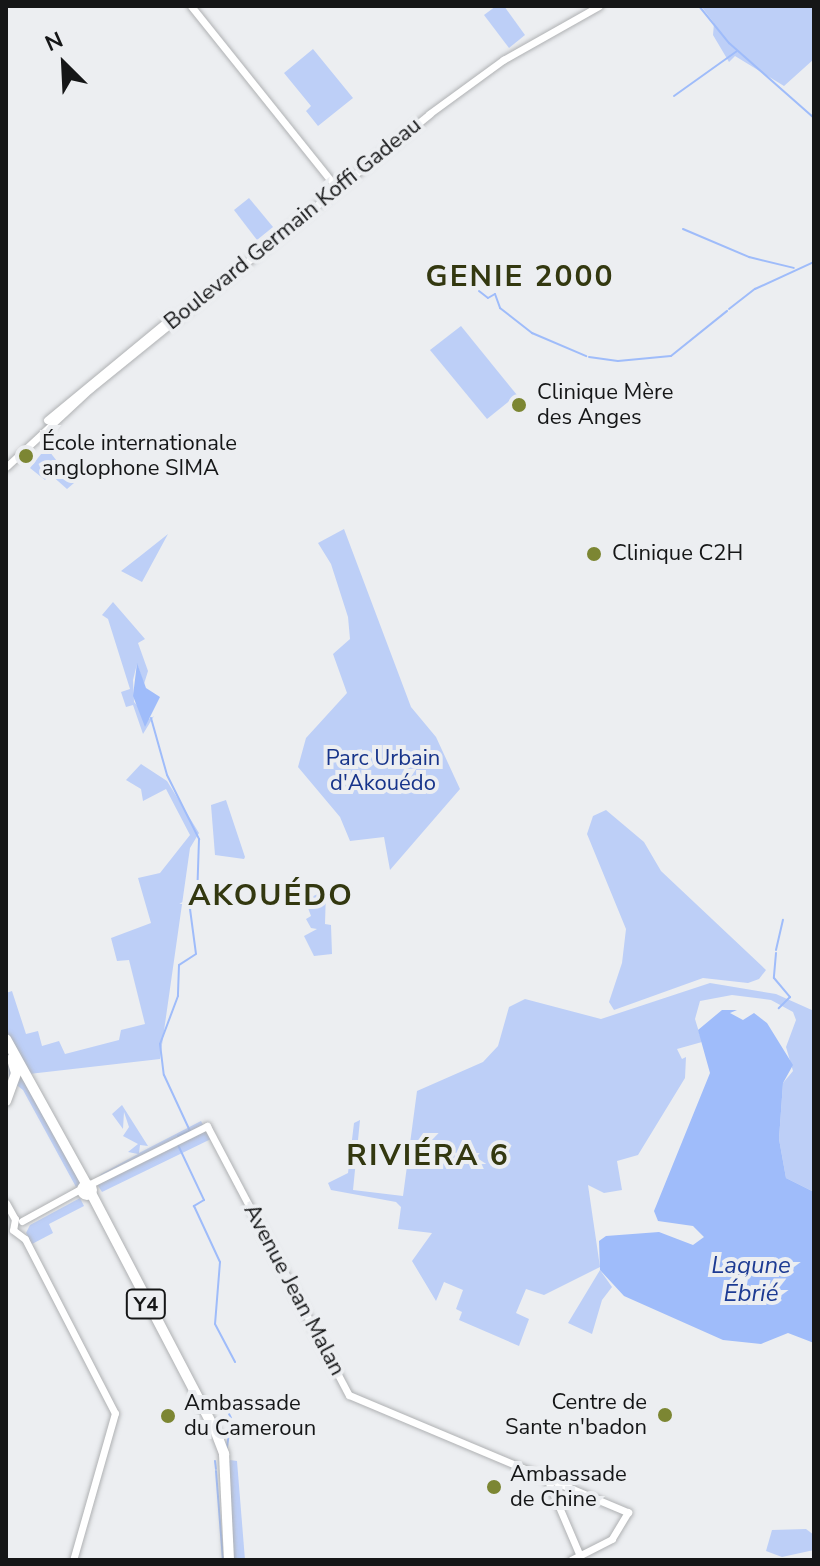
<!DOCTYPE html>
<meta charset="utf-8">
<style>
body{margin:0}
#map{position:relative;width:820px;height:1566px;overflow:hidden;background:#eceef1;font-family:"Nunito Sans",sans-serif}
div>[style]{position:absolute}
[style*='--x']{left:calc(var(--x)*1px);top:calc(var(--y)*1px);width:calc(var(--w)*1px);rotate:calc(var(--a)*1deg)}
.green>*{inset:0;background:#bdcff7}
.water>*{inset:0;background:#9fbcfa}
.stream>*{height:2px;margin:-1px;padding:0 1px;transform-origin:1px;border-radius:1px;background:#9fbcfa}
.roads{filter:drop-shadow(0 0 2px #afb1b3) drop-shadow(0 0 2px #afb1b3)}
.secondary>*{height:7px;margin:-3.5px;padding:0 3.5px;transform-origin:3.5px;border-radius:3.5px;background:#fff}
.highway>*{height:10px;margin:-5px;padding:0 5px;transform-origin:5px;border-radius:5px;background:#fff}
.highway>.ring{margin:-5px;padding:0;box-sizing:content-box;background:none;border:10px solid #fff;border-radius:50%}
.dots>*{width:22px;height:22px;translate:-50% -50%;box-sizing:border-box;border:4px solid #eceef1;border-radius:50%}
span{translate:-50% -50%;white-space:nowrap;text-align:center;line-height:1.15;-webkit-text-stroke:8px #eceef1;paint-order:stroke}
.shield-label span{padding:2px 6px;background:#eceef1;border:2px solid;border-radius:6px;-webkit-text-stroke-width:0}
.shield-label{font-size:20px;color:#151617;font-weight:700}
.street-label{font-size:22px;color:#151617}
.poi-label{font-size:22px;color:#151617}
.left{translate:0 -50%;text-align:left}
.right{translate:-100% -50%;text-align:right}
.park-label{font-size:22px;color:#17348a}
.water-label{font-size:24px;color:#1d3b93;font-style:italic}
.district-label{font-size:30px;color:#333810;font-weight:700;letter-spacing:2px}
.frame{position:absolute;inset:0;border:8px solid #151617;pointer-events:none}
.north{position:absolute;left:24px;top:24px;width:80px;height:80px;-webkit-text-stroke:6px #eceef1;paint-order:stroke;rotate:336deg;font-size:22px;font-weight:700;line-height:32px;text-align:center;color:#151617}
.north::after{content:'';display:block;margin:auto;width:28px;height:36px;background:#151617;clip-path:polygon(50% 0,100% 100%,50% 72%,0 100%)}
</style>
<div id="map">
<div class="green">
<i style="clip-path:polygon(496px 6px,504px 6px,525px 35px,509px 48px,484px 15px)"></i>
<i style="clip-path:polygon(701px 6px,814px 6px,814px 59px,784px 86px,735px 56px,729px 62px,713px 35px,714px 23px)"></i>
<i style="clip-path:polygon(313px 49px,353px 98px,318px 126px,306px 111px,311px 106px,284px 73px)"></i>
<i style="clip-path:polygon(249px 198px,273px 227px,257px 240px,234px 210px)"></i>
<i style="clip-path:polygon(461px 326px,517px 395px,487px 419px,430px 350px)"></i>
<i style="clip-path:polygon(87px 394px,39px 438px,74px 483px,67px 489px,50px 474px,45px 480px,30px 468px,45px 449px,35px 437px)"></i>
<i style="clip-path:polygon(344px 529px,411px 707px,436px 737px,460px 789px,390px 870px,384px 837px,350px 841px,340px 817px,298px 767px,306px 738px,347px 693px,333px 654px,350px 639px,348px 617px,331px 564px,318px 543px)"></i>
<i style="clip-path:polygon(168px 534px,142px 582px,121px 571px,139px 557px)"></i>
<i style="clip-path:polygon(113px 602px,145px 639px,138px 643px,148px 671px,144px 684px,137px 664px,133px 680px,134px 702px,150px 719px,154px 716px,143px 734px,133px 705px,126px 707px,121px 692px,130px 689px,108px 619px,102px 615px)"></i>
<i style="clip-path:polygon(141px 764px,167px 781px,199px 833px,190px 848px,160px 1059px,29px 1074px,86px 1181px,76px 1187px,23px 1090px,9px 1079px,6px 993px,12px 991px,26px 1034px,38px 1031px,42px 1046px,59px 1041px,65px 1054px,119px 1040px,121px 1030px,145px 1024px,129px 960px,117px 961px,111px 938px,151px 923px,138px 878px,160px 873px,190px 835px,166px 789px,143px 801px,141px 789px,126px 780px)"></i>
<i style="clip-path:polygon(226px 800px,245px 857px,244px 859px,215px 855px,211px 805px)"></i>
<i style="clip-path:polygon(606px 810px,644px 842px,661px 871px,766px 970px,759px 979px,748px 983px,703px 978px,614px 1010px,609px 1002px,622px 963px,626px 929px,587px 834px,593px 816px)"></i>
<i style="clip-path:polygon(326px 890px,325px 924px,331px 925px,332px 954px,314px 956px,304px 936px,317px 929px,311px 928px,306px 919px,311px 916px,305px 900px)"></i>
<i style="clip-path:polygon(710px 983px,776px 994px,814px 1011px,814px 1192px,786px 1178px,779px 1139px,783px 1083px,793px 1071px,786px 1047px,796px 1020px,793px 1012px,771px 1000px,732px 995px,700px 1001px,695px 1019px,702px 1042px,677px 1049px,682px 1059px,686px 1057px,685px 1078px,638px 1155px,617px 1161px,622px 1190px,604px 1193px,588px 1185px,600px 1267px,544px 1295px,526px 1289px,516px 1313px,529px 1319px,519px 1346px,459px 1320px,462px 1312px,456px 1309px,463px 1290px,444px 1282px,436px 1301px,412px 1261px,432px 1233px,398px 1229px,401px 1207px,396px 1202px,331px 1190px,328px 1183px,348px 1173px,354px 1123px,360px 1120px,353px 1190px,403px 1196px,417px 1091px,483px 1062px,498px 1046px,509px 1007px,525px 999px,601px 1019px)"></i>
<i style="clip-path:polygon(122px 1105px,148px 1146px,140px 1145px,139px 1153px,201px 1121px,211px 1139px,102px 1192px,95px 1181px,101px 1174px,138px 1154px,128px 1152px,138px 1144px,123px 1136px,129px 1127px,124px 1112px,123px 1129px,112px 1114px)"></i>
<i style="clip-path:polygon(80px 1198px,84px 1206px,49px 1224px,53px 1233px,32px 1244px,26px 1233px,30px 1225px)"></i>
<i style="clip-path:polygon(600px 1270px,612px 1287px,602px 1300px,592px 1334px,568px 1323px)"></i>
<i style="clip-path:polygon(230px 1460px,237px 1461px,245px 1560px,232px 1560px,225px 1468px)"></i>
<i style="clip-path:polygon(806px 1529px,814px 1535px,814px 1550px,782px 1557px,766px 1551px,772px 1530px)"></i>
</div>
<div class="water">
<i style="clip-path:polygon(137px 663px,146px 688px,160px 697px,145px 727px,133px 696px)"></i>
<i style="clip-path:polygon(722px 1010px,737px 1010px,730px 1013px,743px 1020px,754px 1013px,767px 1023px,793px 1065px,783px 1083px,779px 1139px,786px 1178px,814px 1192px,814px 1343px,788px 1333px,761px 1344px,723px 1340px,624px 1296px,600px 1270px,599px 1241px,606px 1236px,659px 1232px,693px 1245px,704px 1237px,693px 1226px,658px 1221px,654px 1211px,710px 1073px,698px 1030px)"></i>
</div>
<div class="stream">
<i style="--x:699;--y:6;--w:48;--a:51"></i>
<i style="--x:729;--y:43;--w:113;--a:41.4"></i>
<i style="--x:674;--y:96;--w:77;--a:-35.5"></i>
<i style="--x:683;--y:229;--w:72;--a:23"></i>
<i style="--x:749;--y:257;--w:46;--a:13.7"></i>
<i style="--x:479;--y:291;--w:11;--a:38"></i>
<i style="--x:488;--y:298;--w:8;--a:-30"></i>
<i style="--x:495;--y:294;--w:15;--a:70"></i>
<i style="--x:500;--y:308;--w:41;--a:38"></i>
<i style="--x:532;--y:333;--w:59;--a:23.1"></i>
<i style="--x:729;--y:309;--w:33;--a:-38"></i>
<i style="--x:755;--y:289;--w:65;--a:-24.6"></i>
<i style="--x:589;--y:357;--w:29;--a:8"></i>
<i style="--x:618;--y:361;--w:53;--a:-5.4"></i>
<i style="--x:671;--y:356;--w:72;--a:-38.8"></i>
<i style="--x:151;--y:718;--w:59;--a:74.3"></i>
<i style="--x:167;--y:775;--w:72;--a:63.4"></i>
<i style="--x:199;--y:839;--w:59;--a:91.9"></i>
<i style="--x:197;--y:898;--w:13;--a:122"></i>
<i style="--x:190;--y:909;--w:45;--a:82.4"></i>
<i style="--x:196;--y:954;--w:20;--a:147"></i>
<i style="--x:179;--y:965;--w:31;--a:92"></i>
<i style="--x:178;--y:996;--w:51;--a:110.6"></i>
<i style="--x:160;--y:1044;--w:31;--a:83"></i>
<i style="--x:164;--y:1075;--w:62;--a:65.1"></i>
<i style="--x:776;--y:950;--w:31;--a:-77"></i>
<i style="--x:776;--y:953;--w:25;--a:95"></i>
<i style="--x:774;--y:978;--w:25;--a:50"></i>
<i style="--x:790;--y:997;--w:16;--a:135"></i>
<i style="--x:178;--y:1136;--w:12;--a:-24"></i>
<i style="--x:178;--y:1145;--w:61;--a:64.7"></i>
<i style="--x:204;--y:1200;--w:12;--a:149"></i>
<i style="--x:194;--y:1206;--w:62;--a:65.1"></i>
<i style="--x:220;--y:1262;--w:62;--a:94.6"></i>
<i style="--x:215;--y:1324;--w:43;--a:62.2"></i>
<i style="--x:225;--y:1406;--w:13;--a:63"></i>
<i style="--x:227;--y:1447;--w:22;--a:-82"></i>
<i style="--x:215;--y:1461;--w:8;--a:83"></i>
<i style="--x:216;--y:1471;--w:89;--a:85.5"></i>
</div>
<div class="roads">
<div class="secondary">
<i style="--x:191;--y:6;--w:233;--a:51.3"></i>
<i style="--x:47;--y:420;--w:163;--a:-39.5"></i>
<i style="--x:6;--y:467;--w:115;--a:-42.9"></i>
<i style="--x:90;--y:389;--w:437;--a:-39"></i>
<i style="--x:429;--y:114;--w:92;--a:-36.1"></i>
<i style="--x:503;--y:60;--w:110;--a:-29.4"></i>
<i style="--x:207;--y:1126;--w:304;--a:62.2"></i>
<i style="--x:349;--y:1395;--w:303;--a:22.8"></i>
<i style="--x:628;--y:1512;--w:31;--a:121"></i>
<i style="--x:612;--y:1539;--w:46;--a:152.9"></i>
<i style="--x:88;--y:1185;--w:133;--a:-26.4"></i>
<i style="--x:6;--y:1203;--w:18;--a:61"></i>
<i style="--x:15;--y:1219;--w:11;--a:100"></i>
<i style="--x:13;--y:1230;--w:15;--a:37"></i>
<i style="--x:25;--y:1239;--w:196;--a:62.7"></i>
<i style="--x:115;--y:1413;--w:153;--a:105.9"></i>
<i style="--x:22;--y:1221;--w:68;--a:-28.8"></i>
<i style="--x:548;--y:1481;--w:82;--a:66.9"></i>
</div>
<div class="highway">
<i style="--x:6;--y:1039;--w:167;--a:61"></i>
<i style="--x:6;--y:1101;--w:30;--a:-70"></i>
<i style="--x:16;--y:1073;--w:15;--a:-106"></i>
<i class="ring" style="left:82px;top:1185px;width:0;height:0"></i>
<i style="--x:91;--y:1193;--w:267;--a:62.4"></i>
<i style="--x:215;--y:1430;--w:26;--a:69"></i>
<i style="--x:224;--y:1454;--w:106;--a:87.3"></i>
</div>
</div>
<div class="dots">
<i style="left:519px;top:405px;background:#7c8633"></i>
<i style="left:26px;top:456px;background:#7c8633"></i>
<i style="left:594px;top:554px;background:#7c8633"></i>
<i style="left:665px;top:1415px;background:#7c8633"></i>
<i style="left:168px;top:1416px;background:#7c8633"></i>
<i style="left:494px;top:1487px;background:#7c8633"></i>
</div>
<div class="shield-label">
<span style="left:146px;top:1304px">Y4</span>
</div>
<div class="street-label">
<span style="left:293px;top:224px;rotate:-39deg">Boulevard Germain Koffi Gadeau</span>
<span style="left:294px;top:1290px;rotate:62deg">Avenue Jean Malan</span>
</div>
<div class="poi-label">
<span class="left" style="left:537px;top:405px">Clinique Mère<br>des Anges</span>
<span class="left" style="left:42px;top:456px">École internationale<br>anglophone SIMA</span>
<span class="left" style="left:612px;top:554px">Clinique C2H</span>
<span class="right" style="left:647px;top:1415px">Centre de<br>Sante n'badon</span>
<span class="left" style="left:184px;top:1416px">Ambassade<br>du Cameroun</span>
<span class="left" style="left:510px;top:1487px">Ambassade<br>de Chine</span>
</div>
<div class="park-label">
<span style="left:383px;top:771px">Parc Urbain<br>d'Akouédo</span>
</div>
<div class="water-label">
<span style="left:751px;top:1280px">Lagune<br>Ébrié</span>
</div>
<div class="district-label">
<span style="left:520px;top:277px">GENIE 2000</span>
<span style="left:271px;top:896px">AKOUÉDO</span>
<span style="left:428px;top:1156px">RIVIÉRA 6</span>
</div>
<div class="frame"></div>
<div class="north">N</div>
</div>
